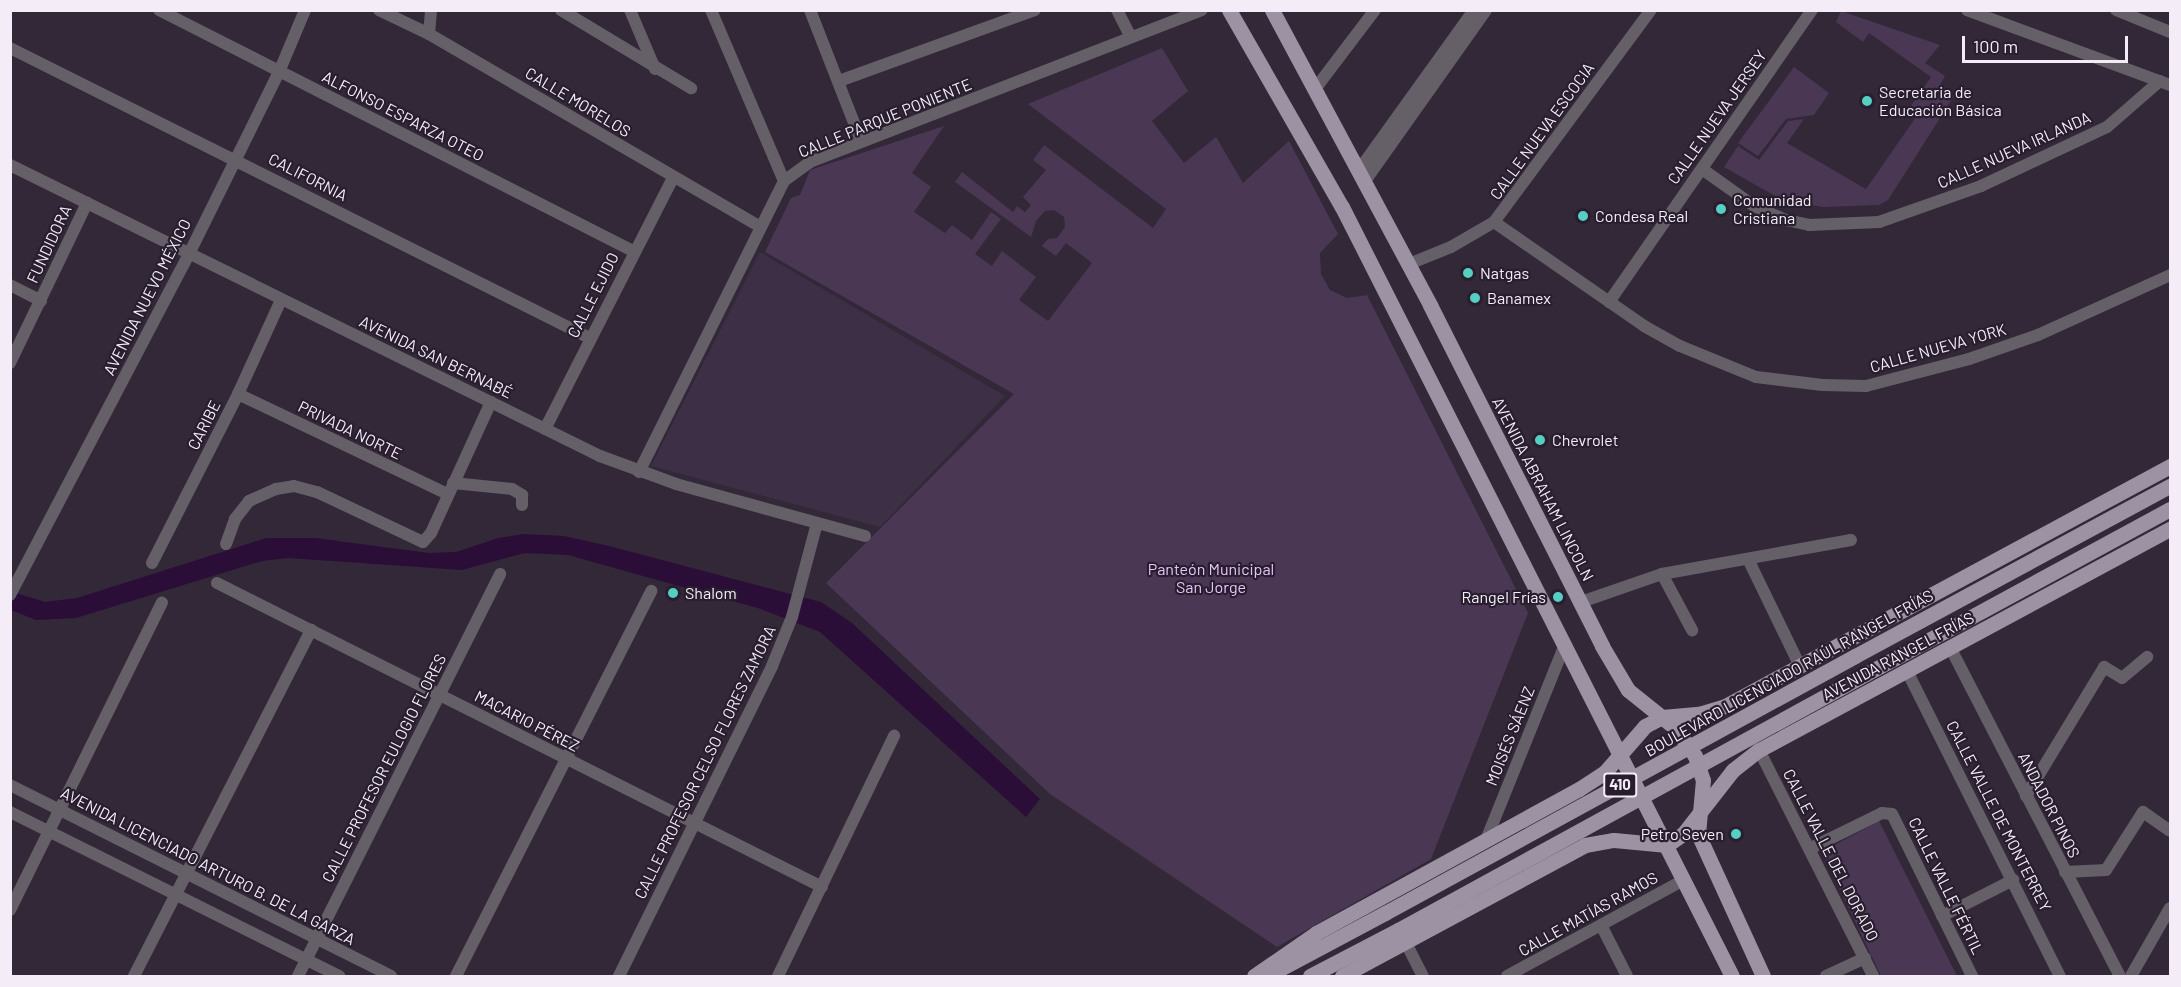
<!DOCTYPE html>
<meta charset="utf-8">
<style>
body{margin:0}
#map{position:relative;width:2181px;height:987px;overflow:hidden;background:#322838;font-family:Barlow,sans-serif}
div>[style]{position:absolute}
[style*='--x']{left:calc(var(--x)*1px);top:calc(var(--y)*1px);width:calc(var(--w)*1px);rotate:calc(var(--a)*1deg)}
.built>*{inset:0;background:#3d2f45}
.green>*{inset:0;background:#493754}
.water>*{inset:0;background:#2a0e38}
.minor>*{height:12px;margin:-6px;padding:0 6px;transform-origin:6px;border-radius:6px;background:#656068}
.major>*{height:15px;margin:-7.5px;padding:0 7.5px;transform-origin:7.5px;border-radius:7.5px;background:#9c92a3}
.major-bridge>*{height:15px;margin:-7.5px;padding:0 7.5px;transform-origin:7.5px;border-radius:7.5px;background:#9c92a3}
.dots>*{width:16px;height:16px;translate:-50% -50%;box-sizing:border-box;border:3px solid #281e2e;border-radius:50%}
span{translate:-50% -50%;white-space:nowrap;text-align:center;line-height:1.15;-webkit-text-stroke:4.5px #281e2e;paint-order:stroke}
.shield-label span{padding:2px 4px;background:#281e2e;border:2px solid;border-radius:4px;-webkit-text-stroke-width:0}
.shield-label{font-size:15px;color:#f4edf8;font-weight:700}
.poi-label{font-size:16px;color:#f4edf8}
.left{translate:0 -50%;text-align:left}
.right{translate:-100% -50%;text-align:right}
.street-label{font-size:16px;color:#f4edf8}
.park-label{font-size:16px;color:#e6c2fc}
.frame{position:absolute;inset:0;border:12px solid #f4edf8;pointer-events:none}
.scale{position:absolute;left:1962px;top:36px;width:166px;height:27px;box-sizing:border-box;border:3px solid #f4edf8;border-top:0;padding-left:8px;font-size:18px;line-height:21px;white-space:nowrap;color:#f4edf8;-webkit-text-stroke:4px #281e2e;paint-order:stroke}
</style>
<div id="map">
<div class="built">
<i style="clip-path:polygon(760px 252px,1005px 396px,880px 527px,651px 466px)"></i>
</div>
<div class="green">
<i style="clip-path:polygon(1841px 11px,1940px 45px,1925px 63px,1945px 76px,1940px 85px,1954px 96px,1888px 200px,1879px 205px,1823px 207px,1782px 200px,1724px 167px,1738px 146px,1759px 160px,1788px 121px,1804px 119px,1787px 143px,1866px 189px,1916px 117px,1908px 110px,1931px 77px,1869px 33px,1863px 42px,1836px 22px)"></i>
<i style="clip-path:polygon(1162px 48px,1188px 91px,1152px 121px,1184px 163px,1216px 137px,1243px 183px,1289px 141px,1338px 234px,1320px 253px,1321px 274px,1330px 290px,1347px 298px,1367px 295px,1528px 613px,1431px 859px,1277px 947px,1050px 794px,826px 583px,1014px 394px,765px 252px,791px 198px,800px 195px,810px 170px,944px 126px,912px 173px,931px 187px,914px 212px,945px 233px,952px 225px,972px 240px,991px 212px,1001px 219px,975px 254px,992px 266px,1002px 251px,1036px 277px,1019px 300px,1048px 321px,1092px 263px,1066px 243px,1056px 256px,1042px 246px,1048px 239px,1057px 238px,1065px 227px,1064px 217px,1054px 210px,1045px 211px,1036px 221px,1031px 237px,955px 182px,962px 172px,1013px 212px,1017px 206px,1025px 212px,1031px 205px,1023px 197px,1046px 170px,1033px 160px,1044px 145px,1153px 228px,1166px 209px,1028px 104px)"></i>
<i style="clip-path:polygon(1794px 67px,1829px 93px,1814px 115px,1786px 119px,1758px 156px,1738px 143px)"></i>
<i style="clip-path:polygon(1879px 821px,1957px 976px,1881px 976px,1822px 852px)"></i>
</div>
<div class="water">
<i style="clip-path:polygon(524px 534px,564px 536px,609px 546px,821px 602px,852px 623px,1040px 799px,1026px 817px,820px 632px,761px 609px,568px 555px,525px 553px,462px 570px,288px 558px,262px 561px,76px 618px,36px 620px,11px 610px,10px 591px,45px 602px,77px 598px,266px 538px,315px 538px,429px 553px,456px 552px,498px 538px)"></i>
</div>
<div class="minor">
<i style="--x:159;--y:10;--w:532;--a:26.95"></i>
<i style="--x:379;--y:10;--w:55;--a:25.6"></i>
<i style="--x:429;--y:34;--w:382;--a:30.2"></i>
<i style="--x:561;--y:10;--w:152;--a:31"></i>
<i style="--x:630;--y:10;--w:64;--a:67"></i>
<i style="--x:711;--y:10;--w:186;--a:66.9"></i>
<i style="--x:810;--y:10;--w:141;--a:68.7"></i>
<i style="--x:1117;--y:10;--w:29;--a:63"></i>
<i style="--x:1967;--y:10;--w:216;--a:20.3"></i>
<i style="--x:2116;--y:10;--w:58;--a:22.2"></i>
<i style="--x:429;--y:34;--w:24;--a:-85"></i>
<i style="--x:10;--y:48;--w:648;--a:26.57"></i>
<i style="--x:839;--y:81;--w:208;--a:-19.9"></i>
<i style="--x:1315;--y:89;--w:99;--a:-52.8"></i>
<i style="--x:10;--y:165;--w:658;--a:26.25"></i>
<i style="--x:600;--y:456;--w:81;--a:20.2"></i>
<i style="--x:676;--y:484;--w:196;--a:15.4"></i>
<i style="--x:1702;--y:169;--w:64;--a:35.4"></i>
<i style="--x:1754;--y:206;--w:35;--a:24"></i>
<i style="--x:1786;--y:220;--w:24;--a:12"></i>
<i style="--x:1809;--y:225;--w:70;--a:-2.5"></i>
<i style="--x:1879;--y:222;--w:108;--a:-19.4"></i>
<i style="--x:1981;--y:186;--w:139;--a:-25.1"></i>
<i style="--x:2107;--y:127;--w:70;--a:-41"></i>
<i style="--x:1359;--y:170;--w:197;--a:-54.3"></i>
<i style="--x:1365;--y:181;--w:209;--a:-54.7"></i>
<i style="--x:1494;--y:222;--w:183;--a:34.7"></i>
<i style="--x:1644;--y:326;--w:41;--a:29.1"></i>
<i style="--x:1680;--y:346;--w:82;--a:22.2"></i>
<i style="--x:1756;--y:377;--w:67;--a:6.8"></i>
<i style="--x:1823;--y:385;--w:43;--a:1.3"></i>
<i style="--x:1866;--y:386;--w:106;--a:-14.7"></i>
<i style="--x:1969;--y:359;--w:73;--a:-19.2"></i>
<i style="--x:2038;--y:335;--w:145;--a:-24.4"></i>
<i style="--x:1409;--y:264;--w:45;--a:-22"></i>
<i style="--x:1451;--y:247;--w:50;--a:-30.2"></i>
<i style="--x:1494;--y:222;--w:264;--a:-53.5"></i>
<i style="--x:10;--y:285;--w:35;--a:27"></i>
<i style="--x:1609;--y:302;--w:356;--a:-55.2"></i>
<i style="--x:10;--y:363;--w:178;--a:-64.3"></i>
<i style="--x:238;--y:394;--w:233;--a:25.5"></i>
<i style="--x:545;--y:429;--w:282;--a:-63"></i>
<i style="--x:639;--y:472;--w:325;--a:-63.5"></i>
<i style="--x:784;--y:181;--w:32;--a:-36"></i>
<i style="--x:810;--y:162;--w:420;--a:-21.2"></i>
<i style="--x:453;--y:483;--w:59;--a:5.8"></i>
<i style="--x:512;--y:489;--w:12;--a:31"></i>
<i style="--x:522;--y:495;--w:10;--a:90"></i>
<i style="--x:226;--y:544;--w:27;--a:-70"></i>
<i style="--x:235;--y:519;--w:23;--a:-52"></i>
<i style="--x:249;--y:501;--w:30;--a:-24"></i>
<i style="--x:276;--y:489;--w:18;--a:-9"></i>
<i style="--x:294;--y:486;--w:24;--a:15"></i>
<i style="--x:317;--y:492;--w:117;--a:25.3"></i>
<i style="--x:423;--y:542;--w:12;--a:-48"></i>
<i style="--x:431;--y:533;--w:144;--a:-65.4"></i>
<i style="--x:1748;--y:559;--w:119;--a:64.1"></i>
<i style="--x:152;--y:563;--w:190;--a:-63"></i>
<i style="--x:238;--y:394;--w:103;--a:-65.4"></i>
<i style="--x:1662;--y:574;--w:64;--a:61.8"></i>
<i style="--x:217;--y:583;--w:677;--a:26.68"></i>
<i style="--x:10;--y:595;--w:385;--a:-62.3"></i>
<i style="--x:189;--y:254;--w:203;--a:-63.7"></i>
<i style="--x:279;--y:72;--w:67;--a:-67.2"></i>
<i style="--x:1581;--y:602;--w:86;--a:-19.1"></i>
<i style="--x:1662;--y:574;--w:192;--a:-10.2"></i>
<i style="--x:1951;--y:649;--w:368;--a:62.7"></i>
<i style="--x:1907;--y:671;--w:341;--a:63.4"></i>
<i style="--x:1759;--y:750;--w:253;--a:63.2"></i>
<i style="--x:10;--y:785;--w:426;--a:26.6"></i>
<i style="--x:2026;--y:796;--w:151;--a:-58.8"></i>
<i style="--x:2104;--y:667;--w:21;--a:31"></i>
<i style="--x:2122;--y:678;--w:33;--a:-40"></i>
<i style="--x:10;--y:812;--w:368;--a:26.5"></i>
<i style="--x:1486;--y:840;--w:211;--a:-68"></i>
<i style="--x:1811;--y:848;--w:79;--a:-26.2"></i>
<i style="--x:1882;--y:813;--w:10;--a:6"></i>
<i style="--x:1892;--y:814;--w:181;--a:63.7"></i>
<i style="--x:2065;--y:872;--w:41;--a:-2.8"></i>
<i style="--x:2106;--y:870;--w:69;--a:-57.5"></i>
<i style="--x:2143;--y:812;--w:33;--a:35"></i>
<i style="--x:10;--y:910;--w:343;--a:-63.7"></i>
<i style="--x:1942;--y:916;--w:80;--a:-26.9"></i>
<i style="--x:1601;--y:925;--w:57;--a:63"></i>
<i style="--x:1406;--y:943;--w:37;--a:63"></i>
<i style="--x:134;--y:976;--w:389;--a:-62.9"></i>
<i style="--x:298;--y:976;--w:450;--a:-63.3"></i>
<i style="--x:456;--y:976;--w:432;--a:-63.1"></i>
<i style="--x:619;--y:976;--w:346;--a:-63.7"></i>
<i style="--x:772;--y:666;--w:53;--a:-67.8"></i>
<i style="--x:792;--y:617;--w:97;--a:-75.1"></i>
<i style="--x:778;--y:976;--w:267;--a:-64.2"></i>
<i style="--x:1507;--y:976;--w:201;--a:-28.5"></i>
<i style="--x:1826;--y:976;--w:43;--a:-24.8"></i>
<i style="--x:2131;--y:976;--w:78;--a:-60.2"></i>
</div>
<div class="major">
<i style="--x:1229;--y:10;--w:227;--a:60.2"></i>
<i style="--x:1342;--y:207;--w:862;--a:63.11"></i>
<i style="--x:1272;--y:10;--w:335;--a:61.8"></i>
<i style="--x:1430;--y:305;--w:382;--a:63.2"></i>
<i style="--x:1602;--y:646;--w:51;--a:59.4"></i>
<i style="--x:1628;--y:690;--w:59;--a:38.8"></i>
<i style="--x:1674;--y:727;--w:36;--a:54"></i>
<i style="--x:1695;--y:756;--w:25;--a:72"></i>
<i style="--x:1703;--y:780;--w:54;--a:95.3"></i>
<i style="--x:1698;--y:834;--w:156;--a:65.4"></i>
<i style="--x:1855;--y:656;--w:358;--a:-28.4"></i>
<i style="--x:1866;--y:674;--w:346;--a:-28.5"></i>
<i style="--x:1667;--y:845;--w:19;--a:-35"></i>
<i style="--x:1683;--y:834;--w:81;--a:-52"></i>
<i style="--x:1733;--y:770;--w:33;--a:-38"></i>
<i style="--x:1759;--y:750;--w:467;--a:-28.3"></i>
<i style="--x:1254;--y:976;--w:75;--a:-34.7"></i>
<i style="--x:1316;--y:933;--w:300;--a:-28.7"></i>
<i style="--x:1579;--y:789;--w:31;--a:-33"></i>
<i style="--x:1605;--y:772;--w:61;--a:-49"></i>
<i style="--x:1645;--y:726;--w:19;--a:-28"></i>
<i style="--x:1662;--y:717;--w:37;--a:-5"></i>
<i style="--x:1699;--y:714;--w:27;--a:-17"></i>
<i style="--x:1725;--y:706;--w:506;--a:-28.34"></i>
<i style="--x:1267;--y:976;--w:134;--a:-28.1"></i>
<i style="--x:1310;--y:976;--w:99;--a:-27.6"></i>
<i style="--x:1342;--y:976;--w:276;--a:-28.3"></i>
<i style="--x:1585;--y:845;--w:29;--a:-10"></i>
<i style="--x:1614;--y:840;--w:53;--a:5.4"></i>
</div>
<div class="major-bridge">
<i style="--x:1385;--y:913;--w:536;--a:-28.67"></i>
<i style="--x:1398;--y:930;--w:533;--a:-28.68"></i>
</div>
<div class="dots">
<i style="left:1867px;top:101px;background:#57cec2"></i>
<i style="left:1721px;top:209px;background:#57cec2"></i>
<i style="left:1583px;top:216px;background:#57cec2"></i>
<i style="left:1468px;top:273px;background:#57cec2"></i>
<i style="left:1475px;top:298px;background:#57cec2"></i>
<i style="left:1540px;top:440px;background:#57cec2"></i>
<i style="left:673px;top:593px;background:#57cec2"></i>
<i style="left:1558px;top:597px;background:#57cec2"></i>
<i style="left:1736px;top:834px;background:#57cec2"></i>
</div>
<div class="shield-label">
<span style="left:1620px;top:785px">410</span>
</div>
<div class="poi-label">
<span class="left" style="left:1879px;top:101px">Secretaria de<br>Educación Básica</span>
<span class="left" style="left:1733px;top:209px">Comunidad<br>Cristiana</span>
<span class="left" style="left:1595px;top:216px">Condesa Real</span>
<span class="left" style="left:1480px;top:273px">Natgas</span>
<span class="left" style="left:1487px;top:298px">Banamex</span>
<span class="left" style="left:1552px;top:440px">Chevrolet</span>
<span class="left" style="left:685px;top:593px">Shalom</span>
<span class="right" style="left:1546px;top:597px">Rangel Frías</span>
<span class="right" style="left:1724px;top:834px">Petro Seven</span>
</div>
<div class="street-label">
<span style="left:578px;top:102px;rotate:31deg">CALLE MORELOS</span>
<span style="left:403px;top:116px;rotate:27deg">ALFONSO ESPARZA OTEO</span>
<span style="left:1717px;top:117px;rotate:-55deg">CALLE NUEVA JERSEY</span>
<span style="left:885px;top:118px;rotate:-22deg">CALLE PARQUE PONIENTE</span>
<span style="left:1542px;top:131px;rotate:-54deg">CALLE NUEVA ESCOCIA</span>
<span style="left:2014px;top:150px;rotate:-24deg">CALLE NUEVA IRLANDA</span>
<span style="left:308px;top:177px;rotate:27deg">CALIFORNIA</span>
<span style="left:49px;top:244px;rotate:-65deg">FUNDIDORA</span>
<span style="left:593px;top:295px;rotate:-63deg">CALLE EJIDO</span>
<span style="left:147px;top:297px;rotate:-63deg">AVENIDA NUEVO MÉXICO</span>
<span style="left:1938px;top:348px;rotate:-16deg">CALLE NUEVA YORK</span>
<span style="left:436px;top:357px;rotate:26deg">AVENIDA SAN BERNABÉ</span>
<span style="left:204px;top:425px;rotate:-63deg">CARIBE</span>
<span style="left:350px;top:430px;rotate:26deg">PRIVADA NORTE</span>
<span style="left:1543px;top:489px;rotate:63deg">AVENIDA ABRAHAM LINCOLN</span>
<span style="left:1898px;top:656px;rotate:-28deg">AVENIDA RANGEL FRÍAS</span>
<span style="left:1789px;top:673px;rotate:-29deg">BOULEVARD LICENCIADO RAÚL RANGEL FRÍAS</span>
<span style="left:527px;top:721px;rotate:27deg">MACARIO PÉREZ</span>
<span style="left:1510px;top:736px;rotate:-68deg">MOISÉS SÁENZ</span>
<span style="left:705px;top:762px;rotate:-64deg">CALLE PROFESOR CELSO FLORES ZAMORA</span>
<span style="left:384px;top:768px;rotate:-63deg">CALLE PROFESOR EULOGIO FLORES</span>
<span style="left:2049px;top:805px;rotate:63deg">ANDADOR PINOS</span>
<span style="left:1999px;top:816px;rotate:63deg">CALLE VALLE DE MONTERREY</span>
<span style="left:1831px;top:855px;rotate:63deg">CALLE VALLE DEL DORADO</span>
<span style="left:208px;top:866px;rotate:27deg">AVENIDA LICENCIADO ARTURO B. DE LA GARZA</span>
<span style="left:1946px;top:886px;rotate:64deg">CALLE VALLE FÉRTIL</span>
<span style="left:1588px;top:914px;rotate:-29deg">CALLE MATÍAS RAMOS</span>
</div>
<div class="park-label">
<span style="left:1211px;top:578px">Panteón Municipal<br>San Jorge</span>
</div>
<div class="frame"></div>
<div class="scale">100 m</div>
</div>
